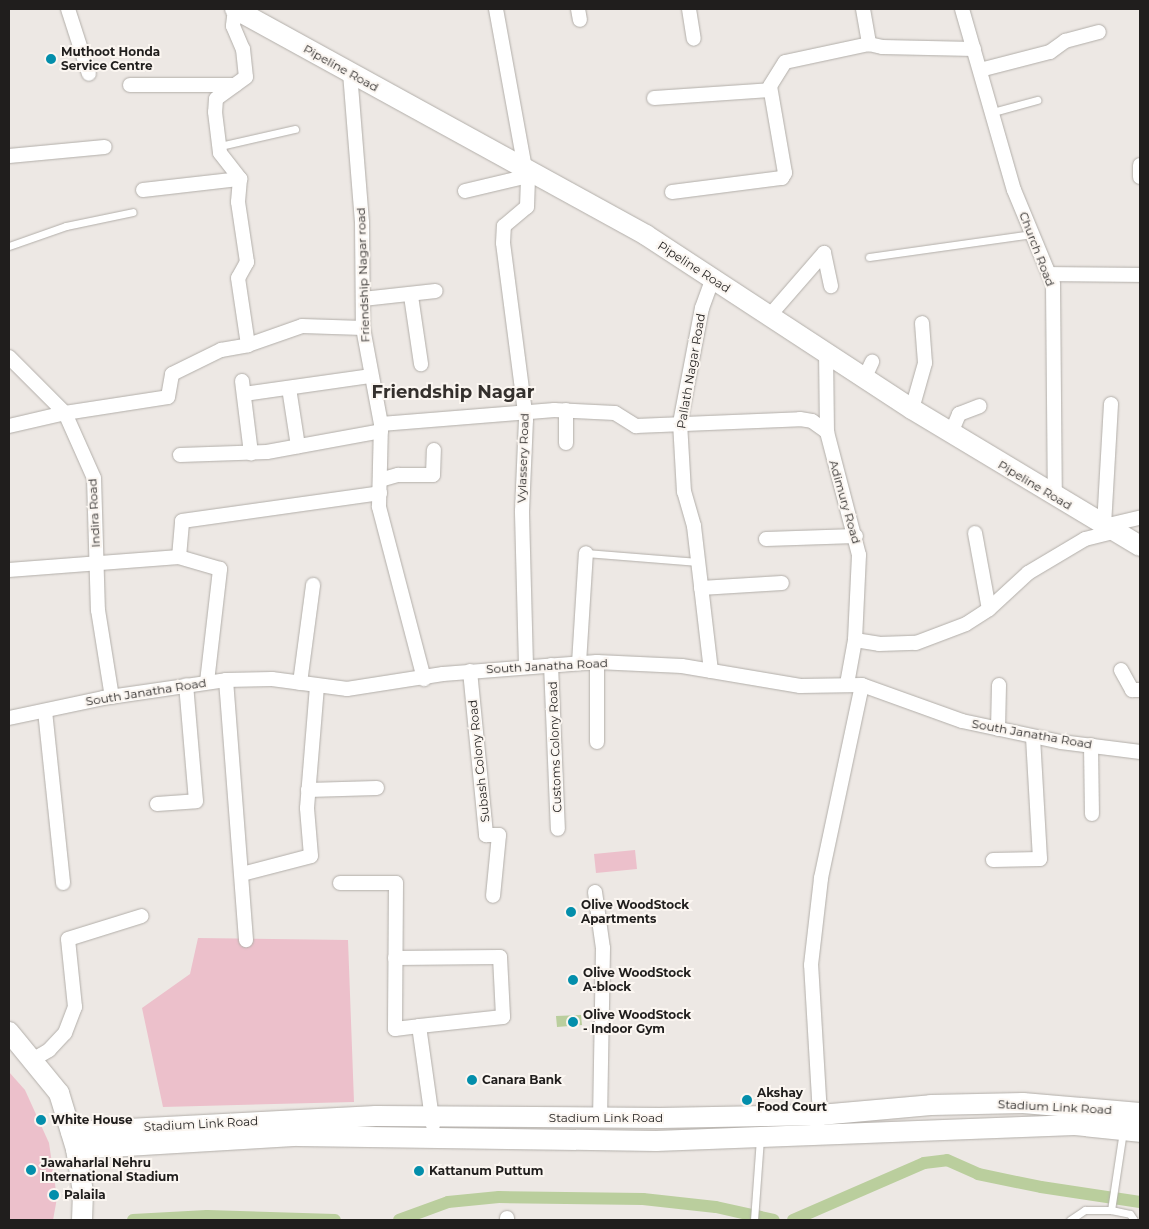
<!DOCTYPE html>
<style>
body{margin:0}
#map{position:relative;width:1149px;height:1229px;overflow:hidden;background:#ede8e4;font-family:Montserrat,sans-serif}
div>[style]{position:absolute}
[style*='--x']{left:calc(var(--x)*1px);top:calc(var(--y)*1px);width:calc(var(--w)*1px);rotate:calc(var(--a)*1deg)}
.green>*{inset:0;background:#ecc0cb}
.water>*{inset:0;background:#bace9d}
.canal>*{height:12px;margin:-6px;padding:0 6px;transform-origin:6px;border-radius:6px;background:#bace9d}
.roads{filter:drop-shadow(0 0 1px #b2aea9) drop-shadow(0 0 1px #b2aea9)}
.lane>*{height:7px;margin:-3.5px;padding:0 3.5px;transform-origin:3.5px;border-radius:3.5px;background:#fff}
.street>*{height:14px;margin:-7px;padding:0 7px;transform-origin:7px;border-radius:7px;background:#fff}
.secondary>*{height:20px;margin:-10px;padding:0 10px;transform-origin:10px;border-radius:10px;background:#fff}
.dots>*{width:14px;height:14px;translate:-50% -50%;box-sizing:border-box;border:2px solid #fbf6f1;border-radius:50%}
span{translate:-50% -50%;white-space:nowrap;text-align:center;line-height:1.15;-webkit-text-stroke:4px #fbf6f1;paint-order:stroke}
.poi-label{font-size:12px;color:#201e1d;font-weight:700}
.left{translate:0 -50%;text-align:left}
.street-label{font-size:12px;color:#201e1d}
.district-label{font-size:18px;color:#34302d;font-weight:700}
.frame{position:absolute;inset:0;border:10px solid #201e1d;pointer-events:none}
</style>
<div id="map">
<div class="green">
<i style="clip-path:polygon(635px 850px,637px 869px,596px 873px,594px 854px)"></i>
<i style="clip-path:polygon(198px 938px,348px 940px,354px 1102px,163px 1107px,142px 1008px,190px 974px)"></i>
<i style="clip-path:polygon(9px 1072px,25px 1090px,49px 1143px,57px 1198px,53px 1220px,9px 1220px)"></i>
</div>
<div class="water">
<i style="clip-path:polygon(581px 1015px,582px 1025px,557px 1027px,556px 1016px)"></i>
</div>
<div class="canal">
<i style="--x:133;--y:1220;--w:74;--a:-3.1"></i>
<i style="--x:207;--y:1216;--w:128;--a:1.8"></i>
<i style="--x:399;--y:1220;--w:52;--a:-20.2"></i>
<i style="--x:448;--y:1202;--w:51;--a:-5.6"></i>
<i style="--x:499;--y:1197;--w:144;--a:0.8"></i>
<i style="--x:643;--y:1199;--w:73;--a:6.3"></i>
<i style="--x:716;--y:1207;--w:59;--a:12.6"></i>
<i style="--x:793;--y:1220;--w:143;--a:-23.5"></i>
<i style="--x:924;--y:1163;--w:23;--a:-7"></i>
<i style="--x:947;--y:1160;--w:34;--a:24"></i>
<i style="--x:978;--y:1174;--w:64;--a:11.7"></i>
<i style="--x:1041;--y:1187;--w:100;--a:8.6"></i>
</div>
<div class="roads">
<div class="lane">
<i style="--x:993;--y:112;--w:46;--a:-15.3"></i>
<i style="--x:220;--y:146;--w:77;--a:-12.8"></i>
<i style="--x:9;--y:246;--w:60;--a:-19.3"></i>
<i style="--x:66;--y:226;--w:68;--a:-11.8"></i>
<i style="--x:869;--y:257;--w:165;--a:-8"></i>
<i style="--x:586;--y:553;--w:112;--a:4.6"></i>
<i style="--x:1123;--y:1131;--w:80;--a:98.6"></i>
<i style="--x:1111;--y:1210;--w:19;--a:12"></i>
<i style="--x:1130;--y:1214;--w:7;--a:56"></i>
<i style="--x:754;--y:1220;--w:81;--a:-85.8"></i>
<i style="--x:1070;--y:1220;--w:18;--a:-34"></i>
<i style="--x:1085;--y:1210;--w:26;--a:0"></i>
</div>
<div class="street">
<i style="--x:68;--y:9;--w:68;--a:72.1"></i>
<i style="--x:235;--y:9;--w:17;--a:97"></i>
<i style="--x:233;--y:26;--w:25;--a:67"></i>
<i style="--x:243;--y:49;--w:28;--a:84"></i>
<i style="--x:246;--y:77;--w:37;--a:144"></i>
<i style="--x:216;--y:99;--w:13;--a:94"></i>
<i style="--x:215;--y:112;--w:41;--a:83"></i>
<i style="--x:220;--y:153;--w:33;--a:52"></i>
<i style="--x:240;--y:179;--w:23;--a:95"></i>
<i style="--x:238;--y:202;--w:61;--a:81.5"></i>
<i style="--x:247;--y:262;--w:18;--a:119"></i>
<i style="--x:238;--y:278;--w:68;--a:81.5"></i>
<i style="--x:496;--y:9;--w:163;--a:79.7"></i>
<i style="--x:578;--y:9;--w:11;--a:80"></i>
<i style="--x:689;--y:9;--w:30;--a:81"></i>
<i style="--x:863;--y:9;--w:36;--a:80"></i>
<i style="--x:962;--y:9;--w:188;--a:74"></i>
<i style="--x:1014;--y:190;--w:102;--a:67.5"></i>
<i style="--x:1053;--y:284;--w:213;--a:89.5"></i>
<i style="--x:980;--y:70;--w:72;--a:-14.4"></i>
<i style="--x:1050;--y:52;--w:19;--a:-36"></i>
<i style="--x:1065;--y:41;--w:35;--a:-15"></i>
<i style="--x:350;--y:73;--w:149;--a:85.4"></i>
<i style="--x:362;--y:222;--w:106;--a:89.5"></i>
<i style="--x:363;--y:328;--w:98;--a:79.4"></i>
<i style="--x:381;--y:424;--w:83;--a:91.4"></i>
<i style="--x:379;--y:507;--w:178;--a:75.3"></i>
<i style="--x:130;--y:85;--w:105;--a:0"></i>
<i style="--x:654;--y:98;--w:116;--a:-3.9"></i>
<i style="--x:9;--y:156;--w:96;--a:-5.4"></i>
<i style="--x:1140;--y:165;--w:12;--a:90"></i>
<i style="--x:143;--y:190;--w:98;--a:-6.5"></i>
<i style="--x:465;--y:191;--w:65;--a:-13.4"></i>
<i style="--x:672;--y:192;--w:111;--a:-7.3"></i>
<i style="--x:782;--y:178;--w:6;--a:-59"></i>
<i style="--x:785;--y:173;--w:88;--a:-99.8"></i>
<i style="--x:770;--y:86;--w:28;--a:-58"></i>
<i style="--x:785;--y:62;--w:86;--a:-12.1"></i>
<i style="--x:869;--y:44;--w:13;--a:13"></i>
<i style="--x:882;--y:47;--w:92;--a:1.2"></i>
<i style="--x:1049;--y:274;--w:91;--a:0.6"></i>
<i style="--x:411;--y:296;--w:69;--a:81.6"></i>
<i style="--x:363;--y:299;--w:73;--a:-6.3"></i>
<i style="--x:771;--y:314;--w:81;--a:-49"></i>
<i style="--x:824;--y:253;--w:34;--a:78"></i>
<i style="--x:826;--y:351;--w:81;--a:89.3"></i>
<i style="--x:827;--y:432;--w:127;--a:75.4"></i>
<i style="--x:859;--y:555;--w:85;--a:92.7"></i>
<i style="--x:855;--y:640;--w:45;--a:100.3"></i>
<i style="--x:9;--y:357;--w:79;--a:45"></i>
<i style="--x:65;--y:413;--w:71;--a:66"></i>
<i style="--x:94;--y:478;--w:132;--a:88.3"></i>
<i style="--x:98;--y:610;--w:88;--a:80.9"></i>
<i style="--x:865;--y:377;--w:17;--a:-65"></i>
<i style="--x:242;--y:381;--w:73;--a:82.9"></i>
<i style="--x:289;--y:388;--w:59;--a:81.2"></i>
<i style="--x:244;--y:394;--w:127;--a:-8.1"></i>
<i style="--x:1111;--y:404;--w:122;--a:93.3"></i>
<i style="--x:1104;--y:526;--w:37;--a:-13"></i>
<i style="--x:912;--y:409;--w:48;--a:-74.2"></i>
<i style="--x:925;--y:363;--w:40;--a:-94.3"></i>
<i style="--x:566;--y:410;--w:33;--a:90"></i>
<i style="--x:381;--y:424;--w:174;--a:-4.6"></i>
<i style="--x:554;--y:410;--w:61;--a:2.8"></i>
<i style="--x:615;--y:413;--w:25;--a:32"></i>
<i style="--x:636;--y:426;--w:164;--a:-2.4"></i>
<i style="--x:800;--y:419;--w:12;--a:9"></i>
<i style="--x:812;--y:421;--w:19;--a:36"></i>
<i style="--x:9;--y:426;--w:57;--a:-13.1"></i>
<i style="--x:65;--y:413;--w:104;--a:-8.8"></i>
<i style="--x:168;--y:397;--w:23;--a:-80"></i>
<i style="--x:172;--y:374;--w:55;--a:-26.1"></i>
<i style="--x:221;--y:350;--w:27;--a:-10"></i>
<i style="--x:248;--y:345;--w:57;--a:-19.4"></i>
<i style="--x:302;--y:326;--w:61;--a:1.9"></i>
<i style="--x:951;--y:433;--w:21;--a:-67"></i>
<i style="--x:959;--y:414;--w:22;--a:-21"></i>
<i style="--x:180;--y:455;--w:87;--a:-2"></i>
<i style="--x:267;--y:452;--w:116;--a:-10.4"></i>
<i style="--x:380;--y:480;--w:19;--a:-16"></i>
<i style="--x:398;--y:475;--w:35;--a:0"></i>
<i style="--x:433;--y:475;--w:25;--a:-88"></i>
<i style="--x:975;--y:533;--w:77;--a:79.6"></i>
<i style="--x:766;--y:539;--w:90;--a:-1.9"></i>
<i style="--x:9;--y:570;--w:170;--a:-4.4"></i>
<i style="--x:701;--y:588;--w:81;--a:-3.5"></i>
<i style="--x:855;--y:640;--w:24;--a:9"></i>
<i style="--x:879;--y:644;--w:37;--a:-2"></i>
<i style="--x:916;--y:643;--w:53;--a:-20.8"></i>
<i style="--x:966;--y:624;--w:27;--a:-33"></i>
<i style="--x:989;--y:609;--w:53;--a:-42.7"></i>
<i style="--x:1028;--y:573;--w:66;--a:-30.8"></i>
<i style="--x:1085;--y:539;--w:30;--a:-14"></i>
<i style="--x:579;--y:663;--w:110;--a:-86.4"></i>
<i style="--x:551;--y:665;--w:164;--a:87.6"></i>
<i style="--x:526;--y:666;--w:155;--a:-91.5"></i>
<i style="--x:522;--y:511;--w:91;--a:-87.5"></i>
<i style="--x:526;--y:420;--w:178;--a:-97.4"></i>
<i style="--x:503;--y:243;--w:17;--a:-87"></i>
<i style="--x:504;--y:226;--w:30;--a:-40"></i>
<i style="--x:527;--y:207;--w:36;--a:-88"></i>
<i style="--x:1121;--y:670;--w:23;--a:61"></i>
<i style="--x:1132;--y:690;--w:8;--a:0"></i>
<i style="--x:470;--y:671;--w:165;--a:84.4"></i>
<i style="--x:486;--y:835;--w:13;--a:0"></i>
<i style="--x:499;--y:835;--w:61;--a:95.6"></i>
<i style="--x:711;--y:671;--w:146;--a:-96.7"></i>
<i style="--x:694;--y:526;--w:35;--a:-106"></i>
<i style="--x:684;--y:492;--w:69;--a:-93.3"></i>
<i style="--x:680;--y:423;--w:117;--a:-79.2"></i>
<i style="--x:702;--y:308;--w:29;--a:-70"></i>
<i style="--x:226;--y:680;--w:261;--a:85.6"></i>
<i style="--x:207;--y:682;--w:114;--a:-83.4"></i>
<i style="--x:220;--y:569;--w:43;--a:-163.7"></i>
<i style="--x:179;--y:557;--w:36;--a:-85"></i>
<i style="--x:182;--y:521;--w:200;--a:-8"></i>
<i style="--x:300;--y:683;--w:99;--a:-82.4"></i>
<i style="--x:45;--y:711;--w:173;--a:84"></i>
<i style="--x:9;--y:718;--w:96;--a:-12"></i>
<i style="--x:103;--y:698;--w:124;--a:-8.3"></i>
<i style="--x:226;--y:680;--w:46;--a:-1.2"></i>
<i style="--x:272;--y:679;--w:76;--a:7.6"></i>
<i style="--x:347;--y:689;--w:97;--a:-8.9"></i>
<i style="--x:443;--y:674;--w:154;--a:-4.5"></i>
<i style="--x:597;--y:662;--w:85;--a:2.7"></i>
<i style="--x:682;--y:666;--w:120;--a:9.6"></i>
<i style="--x:800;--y:686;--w:62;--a:-0.9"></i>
<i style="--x:862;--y:685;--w:106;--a:19.8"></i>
<i style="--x:962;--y:721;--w:101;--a:12"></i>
<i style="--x:1061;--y:742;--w:80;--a:7.2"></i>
<i style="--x:998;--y:729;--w:44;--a:-88.7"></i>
<i style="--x:597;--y:742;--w:80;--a:-90"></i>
<i style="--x:1091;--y:745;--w:69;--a:89.2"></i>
<i style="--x:308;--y:790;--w:69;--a:-1.7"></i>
<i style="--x:157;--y:804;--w:39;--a:-4"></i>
<i style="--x:196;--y:801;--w:116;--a:-94.9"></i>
<i style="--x:993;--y:860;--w:47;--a:-1.2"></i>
<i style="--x:1040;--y:859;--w:122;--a:-93.3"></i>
<i style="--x:242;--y:874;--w:71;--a:-14.6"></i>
<i style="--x:311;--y:856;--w:48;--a:-94.8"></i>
<i style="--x:307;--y:808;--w:122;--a:-85.3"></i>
<i style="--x:340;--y:883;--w:56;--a:0"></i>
<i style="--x:396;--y:883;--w:146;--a:90.4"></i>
<i style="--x:395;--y:1029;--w:24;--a:-7"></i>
<i style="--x:419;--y:1026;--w:100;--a:82"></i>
<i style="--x:595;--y:892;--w:57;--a:81.9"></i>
<i style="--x:603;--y:948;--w:171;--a:91"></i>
<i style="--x:395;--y:958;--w:105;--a:-0.5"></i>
<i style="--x:500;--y:957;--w:60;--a:87.1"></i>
<i style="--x:503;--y:1017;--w:84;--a:173.9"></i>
<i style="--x:32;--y:1060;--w:20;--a:-30"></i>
<i style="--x:49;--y:1050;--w:23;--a:-47"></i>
<i style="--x:65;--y:1033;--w:28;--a:-69"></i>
<i style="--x:75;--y:1007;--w:68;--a:-95.9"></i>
<i style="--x:68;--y:939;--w:77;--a:-17.3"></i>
<i style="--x:817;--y:1124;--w:9;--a:-72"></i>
<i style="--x:820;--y:1115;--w:150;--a:-93.4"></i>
<i style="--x:811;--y:965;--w:88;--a:-83.4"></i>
<i style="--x:821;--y:878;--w:197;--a:-78"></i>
<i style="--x:507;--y:1220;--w:2;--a:-90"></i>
</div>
<div class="secondary">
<i style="--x:235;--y:9;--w:469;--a:28.8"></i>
<i style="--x:646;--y:235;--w:318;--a:33.2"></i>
<i style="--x:912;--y:409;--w:266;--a:31"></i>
<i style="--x:9;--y:1032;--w:79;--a:50.7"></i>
<i style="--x:59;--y:1093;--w:59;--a:73.1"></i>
<i style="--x:76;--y:1149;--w:44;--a:80.8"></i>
<i style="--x:83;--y:1192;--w:28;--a:92"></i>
<i style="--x:71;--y:1132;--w:305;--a:-3"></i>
<i style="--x:376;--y:1116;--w:284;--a:0.4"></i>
<i style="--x:660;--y:1118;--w:160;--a:-1.1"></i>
<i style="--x:820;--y:1115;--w:111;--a:-5.1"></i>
<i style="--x:931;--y:1105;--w:92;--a:-1.2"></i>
<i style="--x:1023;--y:1103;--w:117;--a:4.9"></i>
<i style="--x:76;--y:1149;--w:222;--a:-3.4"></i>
<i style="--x:298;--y:1136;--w:358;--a:0.8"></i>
<i style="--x:656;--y:1141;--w:419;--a:-2.2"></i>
<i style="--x:1075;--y:1125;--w:65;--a:6.1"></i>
</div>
</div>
<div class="dots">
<i style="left:51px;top:59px;background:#038eab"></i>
<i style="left:571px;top:912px;background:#038eab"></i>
<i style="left:573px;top:980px;background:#038eab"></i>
<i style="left:573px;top:1022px;background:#038eab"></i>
<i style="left:472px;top:1080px;background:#038eab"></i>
<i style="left:747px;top:1100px;background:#038eab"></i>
<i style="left:41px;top:1120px;background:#038eab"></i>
<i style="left:31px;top:1170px;background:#038eab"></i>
<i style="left:419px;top:1171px;background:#038eab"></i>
<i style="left:54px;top:1195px;background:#038eab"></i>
</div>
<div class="poi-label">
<span class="left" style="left:61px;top:59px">Muthoot Honda<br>Service Centre</span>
<span class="left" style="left:581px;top:912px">Olive WoodStock<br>Apartments</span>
<span class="left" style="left:583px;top:980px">Olive WoodStock<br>A-block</span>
<span class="left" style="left:583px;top:1022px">Olive WoodStock<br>- Indoor Gym</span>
<span class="left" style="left:482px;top:1080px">Canara Bank</span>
<span class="left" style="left:757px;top:1100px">Akshay<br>Food Court</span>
<span class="left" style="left:51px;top:1120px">White House</span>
<span class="left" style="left:41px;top:1170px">Jawaharlal Nehru<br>International Stadium</span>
<span class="left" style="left:429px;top:1171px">Kattanum Puttum</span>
<span class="left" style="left:64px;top:1195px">Palaila</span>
</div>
<div class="street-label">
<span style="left:341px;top:68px;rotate:29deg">Pipeline Road</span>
<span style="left:1037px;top:249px;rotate:69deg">Church Road</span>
<span style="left:694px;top:267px;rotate:33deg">Pipeline Road</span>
<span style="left:363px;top:275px;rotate:-92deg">Friendship Nagar road</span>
<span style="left:691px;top:371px;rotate:-80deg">Pallath Nagar Road</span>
<span style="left:523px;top:458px;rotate:-88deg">Vylassery Road</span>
<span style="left:1035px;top:485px;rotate:31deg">Pipeline Road</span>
<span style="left:845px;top:502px;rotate:74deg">Adimury Road</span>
<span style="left:94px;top:513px;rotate:-93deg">Indira Road</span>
<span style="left:547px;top:666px;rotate:-3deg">South Janatha Road</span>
<span style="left:146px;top:692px;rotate:-9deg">South Janatha Road</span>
<span style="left:1032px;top:734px;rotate:10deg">South Janatha Road</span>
<span style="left:555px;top:747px;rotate:-92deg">Customs Colony Road</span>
<span style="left:479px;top:761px;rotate:-96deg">Subash Colony Road</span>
<span style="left:1055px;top:1107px;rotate:3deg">Stadium Link Road</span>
<span style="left:606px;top:1118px">Stadium Link Road</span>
<span style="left:201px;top:1124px;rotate:-3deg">Stadium Link Road</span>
</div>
<div class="district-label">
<span style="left:453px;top:392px">Friendship Nagar</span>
</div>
<div class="frame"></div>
</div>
